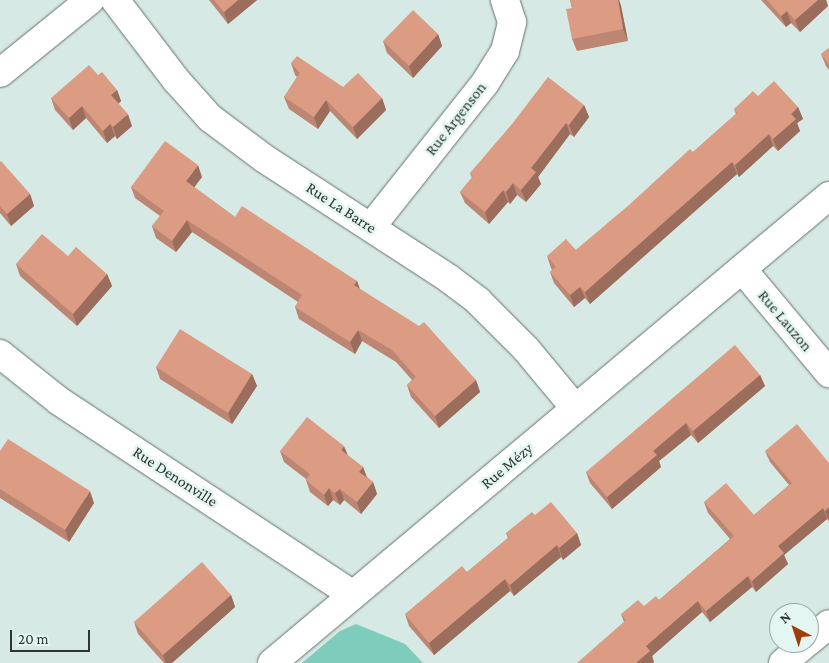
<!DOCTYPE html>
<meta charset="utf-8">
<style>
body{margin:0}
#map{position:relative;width:829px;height:663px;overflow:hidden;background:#d7e9e4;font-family:"Crimson Pro",serif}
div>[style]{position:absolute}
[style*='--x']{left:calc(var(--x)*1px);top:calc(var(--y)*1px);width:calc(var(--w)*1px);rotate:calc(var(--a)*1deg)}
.green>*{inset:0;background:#7eccbb}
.roads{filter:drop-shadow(0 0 1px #63736f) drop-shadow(0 0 1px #63736f)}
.minor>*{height:28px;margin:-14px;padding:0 14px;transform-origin:14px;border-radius:14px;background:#fff}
.major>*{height:28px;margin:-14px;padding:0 14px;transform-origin:14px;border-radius:14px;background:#fff}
.wall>*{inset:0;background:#bd8672}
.shaded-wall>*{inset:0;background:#9a6d5c}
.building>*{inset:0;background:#dc9c84}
span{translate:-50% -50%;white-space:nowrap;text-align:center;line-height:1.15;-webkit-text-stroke:5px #e4f6f1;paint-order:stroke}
.street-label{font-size:16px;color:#2e3533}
.north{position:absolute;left:769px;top:603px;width:50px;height:50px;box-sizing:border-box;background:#e4f6f1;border:1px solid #9ba9a5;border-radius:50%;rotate:320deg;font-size:14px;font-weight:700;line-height:20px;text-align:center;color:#2e3533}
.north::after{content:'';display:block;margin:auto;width:18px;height:22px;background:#a13d08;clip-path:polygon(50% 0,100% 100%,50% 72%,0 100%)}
.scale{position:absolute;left:10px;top:630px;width:80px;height:22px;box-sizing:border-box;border:2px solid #2e3533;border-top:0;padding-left:6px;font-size:15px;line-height:18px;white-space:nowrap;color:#2e3533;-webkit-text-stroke:4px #e4f6f1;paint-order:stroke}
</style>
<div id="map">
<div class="green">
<i style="clip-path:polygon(356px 624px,405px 644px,423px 663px,302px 663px,340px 631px)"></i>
</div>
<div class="roads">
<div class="minor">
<i style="--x:115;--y:0;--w:101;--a:52.7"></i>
<i style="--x:176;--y:80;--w:51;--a:48.2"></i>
<i style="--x:210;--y:118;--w:69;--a:36.7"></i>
<i style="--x:265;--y:159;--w:218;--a:33"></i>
<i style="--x:448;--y:278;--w:38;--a:37"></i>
<i style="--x:478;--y:301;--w:68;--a:45"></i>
<i style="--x:526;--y:349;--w:77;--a:50.3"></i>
<i style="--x:0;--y:73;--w:116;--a:-39"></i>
<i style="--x:371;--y:227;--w:184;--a:-51.6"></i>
<i style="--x:485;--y:83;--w:38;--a:-58"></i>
<i style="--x:505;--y:51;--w:30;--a:-76"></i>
<i style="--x:512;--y:22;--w:23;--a:-108"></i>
<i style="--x:742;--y:269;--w:136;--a:50.1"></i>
<i style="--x:0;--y:354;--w:75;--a:38.5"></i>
<i style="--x:59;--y:401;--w:352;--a:33.4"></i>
<i style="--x:272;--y:663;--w:727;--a:-39.98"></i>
</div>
<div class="major">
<i style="--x:809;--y:641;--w:26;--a:-40"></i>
<i style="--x:783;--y:663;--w:30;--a:-41"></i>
</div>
</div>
<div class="wall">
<i style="clip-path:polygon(209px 0,257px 0,228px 24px)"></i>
<i style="clip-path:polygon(570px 0,619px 0,621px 6px,628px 41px,577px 51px,572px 39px,572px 8px)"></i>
<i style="clip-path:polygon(761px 0,826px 0,828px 6px,800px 32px,791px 23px,786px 27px)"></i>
<i style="clip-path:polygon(438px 34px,442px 46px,413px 78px,387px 53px,383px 41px)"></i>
<i style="clip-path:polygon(829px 48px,829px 70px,826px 66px,821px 54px)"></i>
<i style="clip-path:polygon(291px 63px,343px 87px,382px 98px,386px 110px,357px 139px,330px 111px,318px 129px,289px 109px,284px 97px,297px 77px,295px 75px)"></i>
<i style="clip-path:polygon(117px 90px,121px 101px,118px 104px,132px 126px,117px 139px,115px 136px,107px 143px,86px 118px,73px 130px,55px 110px,51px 98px)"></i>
<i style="clip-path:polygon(584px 105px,589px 117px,574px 137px,570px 134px,538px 177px,541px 184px,526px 202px,517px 195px,510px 204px,508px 202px,489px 224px,465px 203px,460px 192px,472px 178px,470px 173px)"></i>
<i style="clip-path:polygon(798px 107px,803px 119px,797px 123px,800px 131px,778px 151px,773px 146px,739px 177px,737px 174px,590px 304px,585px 298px,574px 307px,554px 283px,550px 272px,552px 270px,551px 268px,547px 256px,576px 250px,693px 152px,736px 114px,734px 109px)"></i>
<i style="clip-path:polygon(0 162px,30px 194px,34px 206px,11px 226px,0 213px)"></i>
<i style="clip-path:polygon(202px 177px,194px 187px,235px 217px,357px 281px,360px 289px,476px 380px,480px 392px,439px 428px,411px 397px,407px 385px,412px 380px,396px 362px,362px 341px,355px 354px,299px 319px,295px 307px,298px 302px,192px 232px,176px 252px,156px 238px,152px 226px,160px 216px,135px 198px,131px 187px)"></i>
<i style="clip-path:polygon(68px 256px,107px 274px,112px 286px,77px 326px,20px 276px,16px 264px)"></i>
<i style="clip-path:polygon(156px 367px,252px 374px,257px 386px,232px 424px,160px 379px)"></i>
<i style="clip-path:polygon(760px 375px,765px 386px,698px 443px,691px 435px,659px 461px,661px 467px,612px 509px,590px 483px,586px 472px)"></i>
<i style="clip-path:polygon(0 451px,94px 503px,69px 542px,0 498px)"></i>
<i style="clip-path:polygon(280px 451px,347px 455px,363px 467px,367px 477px,373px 482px,377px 494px,361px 514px,344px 500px,340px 505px,333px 500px,328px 506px,310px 492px,306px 480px,306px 479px,284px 462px)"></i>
<i style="clip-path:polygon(765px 451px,829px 463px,829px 521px,827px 519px,784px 555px,788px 564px,756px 592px,752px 587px,710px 622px,702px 612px,652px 656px,654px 662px,624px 622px,621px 614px,644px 606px,659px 600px,730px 539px,708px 513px,704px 502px,754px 515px,789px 485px,770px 462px)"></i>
<i style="clip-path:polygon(535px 515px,577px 533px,581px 545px,563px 560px,561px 557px,514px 596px,510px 591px,434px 655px,409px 626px,405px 614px,467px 572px,508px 538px,506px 533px)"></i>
<i style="clip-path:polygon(231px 595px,235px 607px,172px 663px,164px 663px,138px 634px,134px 622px)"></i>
</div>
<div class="shaded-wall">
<i style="clip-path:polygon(238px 0,257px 0,228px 24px,224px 12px)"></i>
<i style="clip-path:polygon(618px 0,619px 0,621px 6px,628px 41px,623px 29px)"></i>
<i style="clip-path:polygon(818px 0,826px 0,828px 6px,800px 32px,795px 20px)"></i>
<i style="clip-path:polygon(787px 11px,791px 23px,786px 27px,781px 16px)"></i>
<i style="clip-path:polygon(438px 34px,442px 46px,413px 78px,409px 66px)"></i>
<i style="clip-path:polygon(117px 90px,121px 101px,115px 107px,111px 95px)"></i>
<i style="clip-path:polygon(382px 98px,386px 110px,357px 139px,353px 127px)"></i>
<i style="clip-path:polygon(326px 100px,330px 111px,318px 129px,314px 117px)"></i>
<i style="clip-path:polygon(584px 105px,589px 117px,574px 137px,569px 125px)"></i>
<i style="clip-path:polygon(82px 106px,86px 118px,73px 130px,69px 118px)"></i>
<i style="clip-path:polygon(798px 107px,803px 119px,797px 123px,800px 131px,778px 151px,773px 139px,791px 114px)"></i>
<i style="clip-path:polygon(128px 114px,132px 126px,117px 139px,113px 127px)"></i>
<i style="clip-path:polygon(566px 123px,570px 134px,538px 177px,541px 184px,526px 202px,521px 190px,531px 168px)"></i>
<i style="clip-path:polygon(110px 124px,115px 136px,107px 143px,103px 131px)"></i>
<i style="clip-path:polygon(769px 134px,773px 146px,739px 177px,735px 165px)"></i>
<i style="clip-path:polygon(732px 162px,737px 174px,590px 304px,585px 292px)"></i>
<i style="clip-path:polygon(198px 165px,202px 177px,190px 193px,186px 181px)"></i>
<i style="clip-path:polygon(513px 183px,517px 195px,510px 204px,506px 192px)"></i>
<i style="clip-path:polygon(503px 190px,508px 202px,489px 224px,485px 212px)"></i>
<i style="clip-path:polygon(30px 194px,34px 206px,11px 226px,7px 214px)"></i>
<i style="clip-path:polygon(187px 220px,192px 232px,176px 252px,172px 241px)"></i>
<i style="clip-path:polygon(107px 274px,112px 286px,77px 326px,73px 314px)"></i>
<i style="clip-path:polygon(357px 281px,361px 293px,354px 285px)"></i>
<i style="clip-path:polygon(580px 287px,585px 298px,574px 307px,570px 295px)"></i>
<i style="clip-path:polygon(358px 330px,362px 341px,355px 354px,350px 342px)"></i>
<i style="clip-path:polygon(252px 374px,257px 386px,232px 424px,228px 413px)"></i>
<i style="clip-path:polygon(760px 375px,765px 386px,698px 443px,693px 431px)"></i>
<i style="clip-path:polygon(476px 380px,480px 392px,439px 428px,435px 416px)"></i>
<i style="clip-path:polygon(686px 423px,691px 435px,659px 461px,661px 467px,612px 509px,607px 497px,653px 451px)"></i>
<i style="clip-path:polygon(344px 446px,349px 458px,341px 450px)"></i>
<i style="clip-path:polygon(363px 467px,367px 479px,359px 472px)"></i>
<i style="clip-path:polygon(373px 482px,377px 494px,361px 514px,357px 502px)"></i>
<i style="clip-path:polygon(329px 488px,333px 500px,328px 506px,324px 495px)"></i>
<i style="clip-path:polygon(340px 489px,344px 500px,340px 505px,335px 493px)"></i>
<i style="clip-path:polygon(90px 491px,94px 503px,69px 542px,65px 530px)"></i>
<i style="clip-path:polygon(829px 507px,829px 521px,825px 511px)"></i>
<i style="clip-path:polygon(823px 508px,827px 519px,784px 555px,788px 564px,756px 592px,752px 581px,778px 546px)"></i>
<i style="clip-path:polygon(577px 533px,581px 545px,563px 560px,559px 548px)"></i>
<i style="clip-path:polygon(557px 545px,561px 557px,514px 596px,510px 585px)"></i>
<i style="clip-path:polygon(748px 576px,752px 587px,710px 622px,706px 611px)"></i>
<i style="clip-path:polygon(505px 579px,510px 591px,434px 655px,429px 643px)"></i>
<i style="clip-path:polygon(231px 595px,235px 607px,172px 663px,166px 663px,163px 655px)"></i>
<i style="clip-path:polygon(698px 601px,702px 612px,652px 656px,654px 662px,653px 663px,636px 663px,646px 646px)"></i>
</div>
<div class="building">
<i style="clip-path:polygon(214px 0,238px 0,224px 12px)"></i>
<i style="clip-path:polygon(570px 0,618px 0,623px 29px,572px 39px,566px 9px,572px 8px)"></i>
<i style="clip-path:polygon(767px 0,818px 0,795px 20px,787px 11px,781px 16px)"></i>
<i style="clip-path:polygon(413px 10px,438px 34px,409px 66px,383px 41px)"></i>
<i style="clip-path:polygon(829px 48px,829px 64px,821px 54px)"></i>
<i style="clip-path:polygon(297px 56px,343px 87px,358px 73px,382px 98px,353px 127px,326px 100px,314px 117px,284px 97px,300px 73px,291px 63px)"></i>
<i style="clip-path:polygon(89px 65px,98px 75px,102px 72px,117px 90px,111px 95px,128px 114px,113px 127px,110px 124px,103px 131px,82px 106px,69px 118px,51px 98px)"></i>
<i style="clip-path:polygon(548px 77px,584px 105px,569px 125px,566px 123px,531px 168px,536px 172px,521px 190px,513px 183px,506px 192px,503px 190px,485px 212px,460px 192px,473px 176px,470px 173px,512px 124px)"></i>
<i style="clip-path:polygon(774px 81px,798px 107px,791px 114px,796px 119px,773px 139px,769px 134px,735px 165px,732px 162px,585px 292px,580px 287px,570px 295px,550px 272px,556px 267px,547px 256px,566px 239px,576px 250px,629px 205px,690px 149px,693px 152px,737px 113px,734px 109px,753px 91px,758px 96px)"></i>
<i style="clip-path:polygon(165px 141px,198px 165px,186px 181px,235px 217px,242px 206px,357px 281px,354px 285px,419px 326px,424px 322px,476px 380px,435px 416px,407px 385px,416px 377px,392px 350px,358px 330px,350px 342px,295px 307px,302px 295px,187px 220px,172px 241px,152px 226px,164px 211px,131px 187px)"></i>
<i style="clip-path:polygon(1px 161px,30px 194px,7px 214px,0 206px,0 162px)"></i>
<i style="clip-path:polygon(42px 234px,68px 256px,76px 247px,107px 274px,73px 314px,16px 264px)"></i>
<i style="clip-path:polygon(180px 329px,252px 374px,228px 413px,156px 367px)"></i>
<i style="clip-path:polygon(735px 345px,760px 375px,693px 431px,686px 423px,653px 451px,657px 455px,607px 497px,586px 472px)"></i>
<i style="clip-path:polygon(307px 417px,344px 446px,341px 450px,363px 467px,359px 472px,373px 482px,357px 502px,340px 489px,335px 493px,329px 488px,324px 495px,306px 480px,310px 474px,280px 451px)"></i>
<i style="clip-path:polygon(797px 424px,829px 463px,829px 507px,825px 511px,823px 508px,778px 546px,784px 553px,752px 581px,748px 576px,706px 611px,698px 601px,646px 646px,650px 651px,636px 663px,577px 663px,626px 620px,621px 614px,638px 600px,644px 606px,656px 596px,659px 600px,734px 536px,704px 502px,726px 483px,754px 515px,792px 483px,765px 451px)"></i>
<i style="clip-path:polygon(8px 439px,90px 491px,65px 530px,0 489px,0 451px)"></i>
<i style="clip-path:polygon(551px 502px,577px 533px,559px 548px,557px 545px,510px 585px,505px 579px,429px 643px,405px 614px,462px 566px,467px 572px,509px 537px,506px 533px,532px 512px,535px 515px)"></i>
<i style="clip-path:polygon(202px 562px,231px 595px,163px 655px,134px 622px)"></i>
</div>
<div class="street-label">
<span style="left:456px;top:119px;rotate:-52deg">Rue Argenson</span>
<span style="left:341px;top:208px;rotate:33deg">Rue La Barre</span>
<span style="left:785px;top:321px;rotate:50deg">Rue Lauzon</span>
<span style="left:507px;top:466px;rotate:-40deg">Rue Mézy</span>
<span style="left:175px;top:477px;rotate:33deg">Rue Denonville</span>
</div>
<div class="north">N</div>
<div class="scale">20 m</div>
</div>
